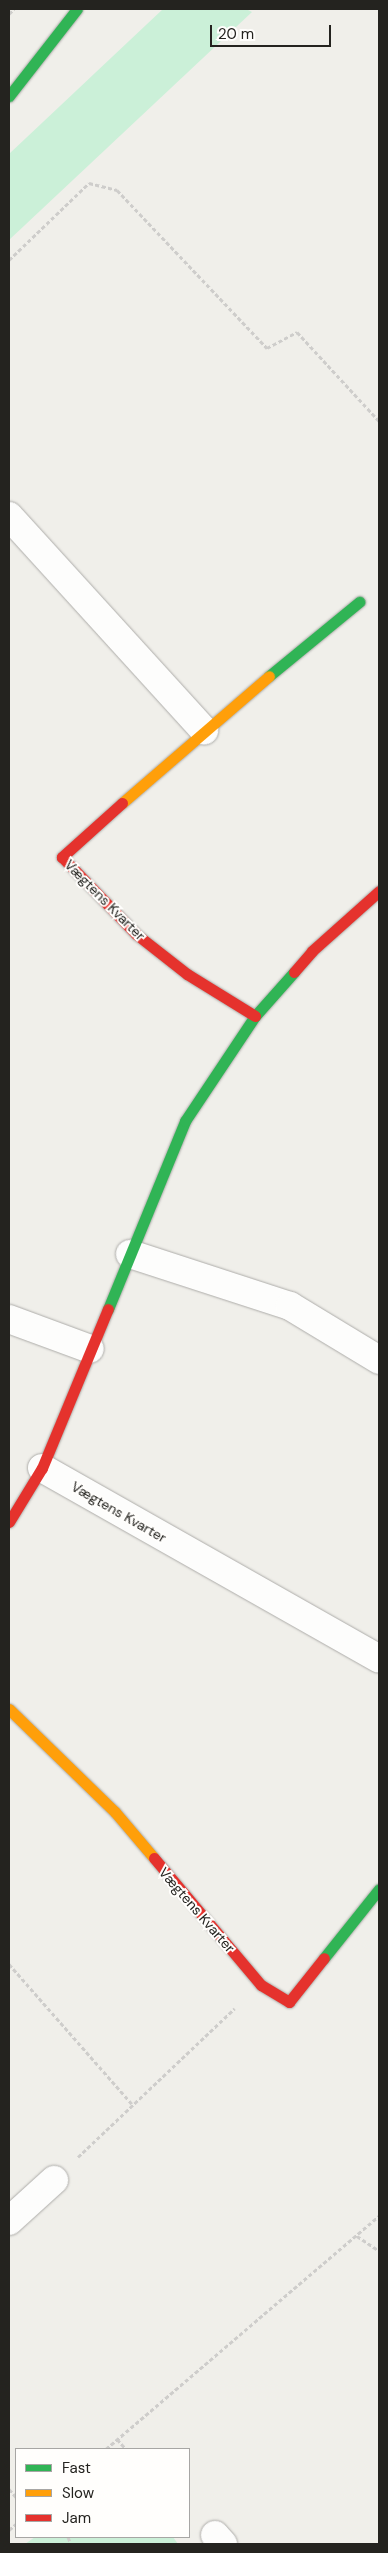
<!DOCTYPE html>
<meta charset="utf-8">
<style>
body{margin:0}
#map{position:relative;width:388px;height:2553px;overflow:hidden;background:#f0efea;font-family:"DM Sans",sans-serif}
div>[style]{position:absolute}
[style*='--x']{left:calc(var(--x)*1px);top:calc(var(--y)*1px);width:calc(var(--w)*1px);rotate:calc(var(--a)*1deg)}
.green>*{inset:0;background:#cbf0d8}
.path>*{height:3px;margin-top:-1.5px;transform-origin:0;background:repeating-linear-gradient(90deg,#cecdcb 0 4px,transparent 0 6.5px)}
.roads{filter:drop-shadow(0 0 1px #adaca9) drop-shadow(0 0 1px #adaca9)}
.street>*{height:28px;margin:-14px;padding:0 14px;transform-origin:14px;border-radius:14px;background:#fdfdfc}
.fast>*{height:11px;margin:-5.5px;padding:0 5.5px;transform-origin:5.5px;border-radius:5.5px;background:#30b455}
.slow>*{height:11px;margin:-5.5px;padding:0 5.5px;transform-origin:5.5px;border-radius:5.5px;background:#ff9f0a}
.jam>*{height:11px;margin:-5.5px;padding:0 5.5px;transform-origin:5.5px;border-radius:5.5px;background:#e5322d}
span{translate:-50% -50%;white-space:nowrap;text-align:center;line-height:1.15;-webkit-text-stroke:4px #fffefc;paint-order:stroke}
.street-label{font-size:14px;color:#24231f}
.frame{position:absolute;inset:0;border:10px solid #24231f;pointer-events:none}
.legend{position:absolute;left:15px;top:2448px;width:175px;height:90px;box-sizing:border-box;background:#fffefc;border:1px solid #a7a6a4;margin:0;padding:6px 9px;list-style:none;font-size:15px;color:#24231f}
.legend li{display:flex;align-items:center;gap:10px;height:25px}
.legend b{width:25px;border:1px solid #a7a6a4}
.scale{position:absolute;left:210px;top:25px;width:121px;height:22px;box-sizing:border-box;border:2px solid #24231f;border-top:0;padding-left:6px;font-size:15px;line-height:18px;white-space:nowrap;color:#24231f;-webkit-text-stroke:4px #fffefc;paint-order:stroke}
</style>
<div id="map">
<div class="green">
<i style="clip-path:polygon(163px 9px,246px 9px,252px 12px,9px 240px,9px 154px)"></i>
<i style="clip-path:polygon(35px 2537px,173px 2537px,178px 2544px,25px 2544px)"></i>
</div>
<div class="path">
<i style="--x:9;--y:14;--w:7;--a:-45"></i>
<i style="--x:9;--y:260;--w:111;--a:-43.9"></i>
<i style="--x:89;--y:183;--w:29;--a:14"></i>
<i style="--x:117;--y:190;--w:218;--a:46.5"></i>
<i style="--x:267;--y:348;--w:34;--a:-28"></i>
<i style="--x:297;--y:332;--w:121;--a:47.3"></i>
<i style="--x:9;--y:1964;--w:186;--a:48.7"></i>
<i style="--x:78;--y:2157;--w:216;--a:-43.5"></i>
<i style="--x:357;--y:2236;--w:27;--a:34"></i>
<i style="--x:117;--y:2439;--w:13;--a:48"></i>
<i style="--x:106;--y:2449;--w:359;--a:-40.5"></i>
<i style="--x:9;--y:2489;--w:11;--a:49"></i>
<i style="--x:9;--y:2530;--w:9;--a:-41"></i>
<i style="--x:68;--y:2537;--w:8;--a:67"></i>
</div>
<div class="roads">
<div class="street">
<i style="--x:9;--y:516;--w:290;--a:47.7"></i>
<i style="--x:130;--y:1254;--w:168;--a:18"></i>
<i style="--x:290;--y:1306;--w:104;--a:31.2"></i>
<i style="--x:9;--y:1319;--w:86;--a:20.3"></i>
<i style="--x:42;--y:1468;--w:387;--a:29.5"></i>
<i style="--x:9;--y:2221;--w:61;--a:-42.3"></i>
<i style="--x:215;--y:2535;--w:12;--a:48"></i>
</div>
<div class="fast">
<i style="--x:9;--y:96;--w:110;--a:-52"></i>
<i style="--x:269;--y:676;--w:117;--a:-39.4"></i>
<i style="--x:108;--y:1309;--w:203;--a:-67.7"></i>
<i style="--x:185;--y:1121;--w:126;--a:-56.3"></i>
<i style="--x:255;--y:1016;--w:59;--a:-48.4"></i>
<i style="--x:324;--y:1958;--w:88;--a:-51.4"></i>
</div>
<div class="slow">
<i style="--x:122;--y:803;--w:194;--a:-40.8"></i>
<i style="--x:9;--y:1709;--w:148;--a:44.2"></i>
<i style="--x:115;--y:1812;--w:60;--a:49.7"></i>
</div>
<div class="jam">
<i style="--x:122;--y:803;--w:81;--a:138"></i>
<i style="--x:62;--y:857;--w:107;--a:46.1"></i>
<i style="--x:136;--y:934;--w:65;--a:38.1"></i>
<i style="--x:187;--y:974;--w:80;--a:31.7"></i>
<i style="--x:294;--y:972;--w:28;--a:-49"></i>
<i style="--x:312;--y:951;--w:90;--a:-41.8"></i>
<i style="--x:9;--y:1522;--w:63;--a:-58.6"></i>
<i style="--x:42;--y:1468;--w:172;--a:-67.5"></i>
<i style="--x:154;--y:1858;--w:166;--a:49.9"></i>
<i style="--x:261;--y:1985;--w:33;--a:31"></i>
<i style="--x:289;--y:2002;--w:56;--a:-51.5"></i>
</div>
</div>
<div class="street-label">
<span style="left:105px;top:900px;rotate:45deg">Vægtens Kvarter</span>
<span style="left:119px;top:1512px;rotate:30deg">Vægtens Kvarter</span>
<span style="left:197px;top:1910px;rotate:49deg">Vægtens Kvarter</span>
</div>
<div class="frame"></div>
<ul class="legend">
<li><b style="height:6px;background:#30b455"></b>Fast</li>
<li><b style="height:6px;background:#ff9f0a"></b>Slow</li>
<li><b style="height:6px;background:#e5322d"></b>Jam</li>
</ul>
<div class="scale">20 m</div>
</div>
